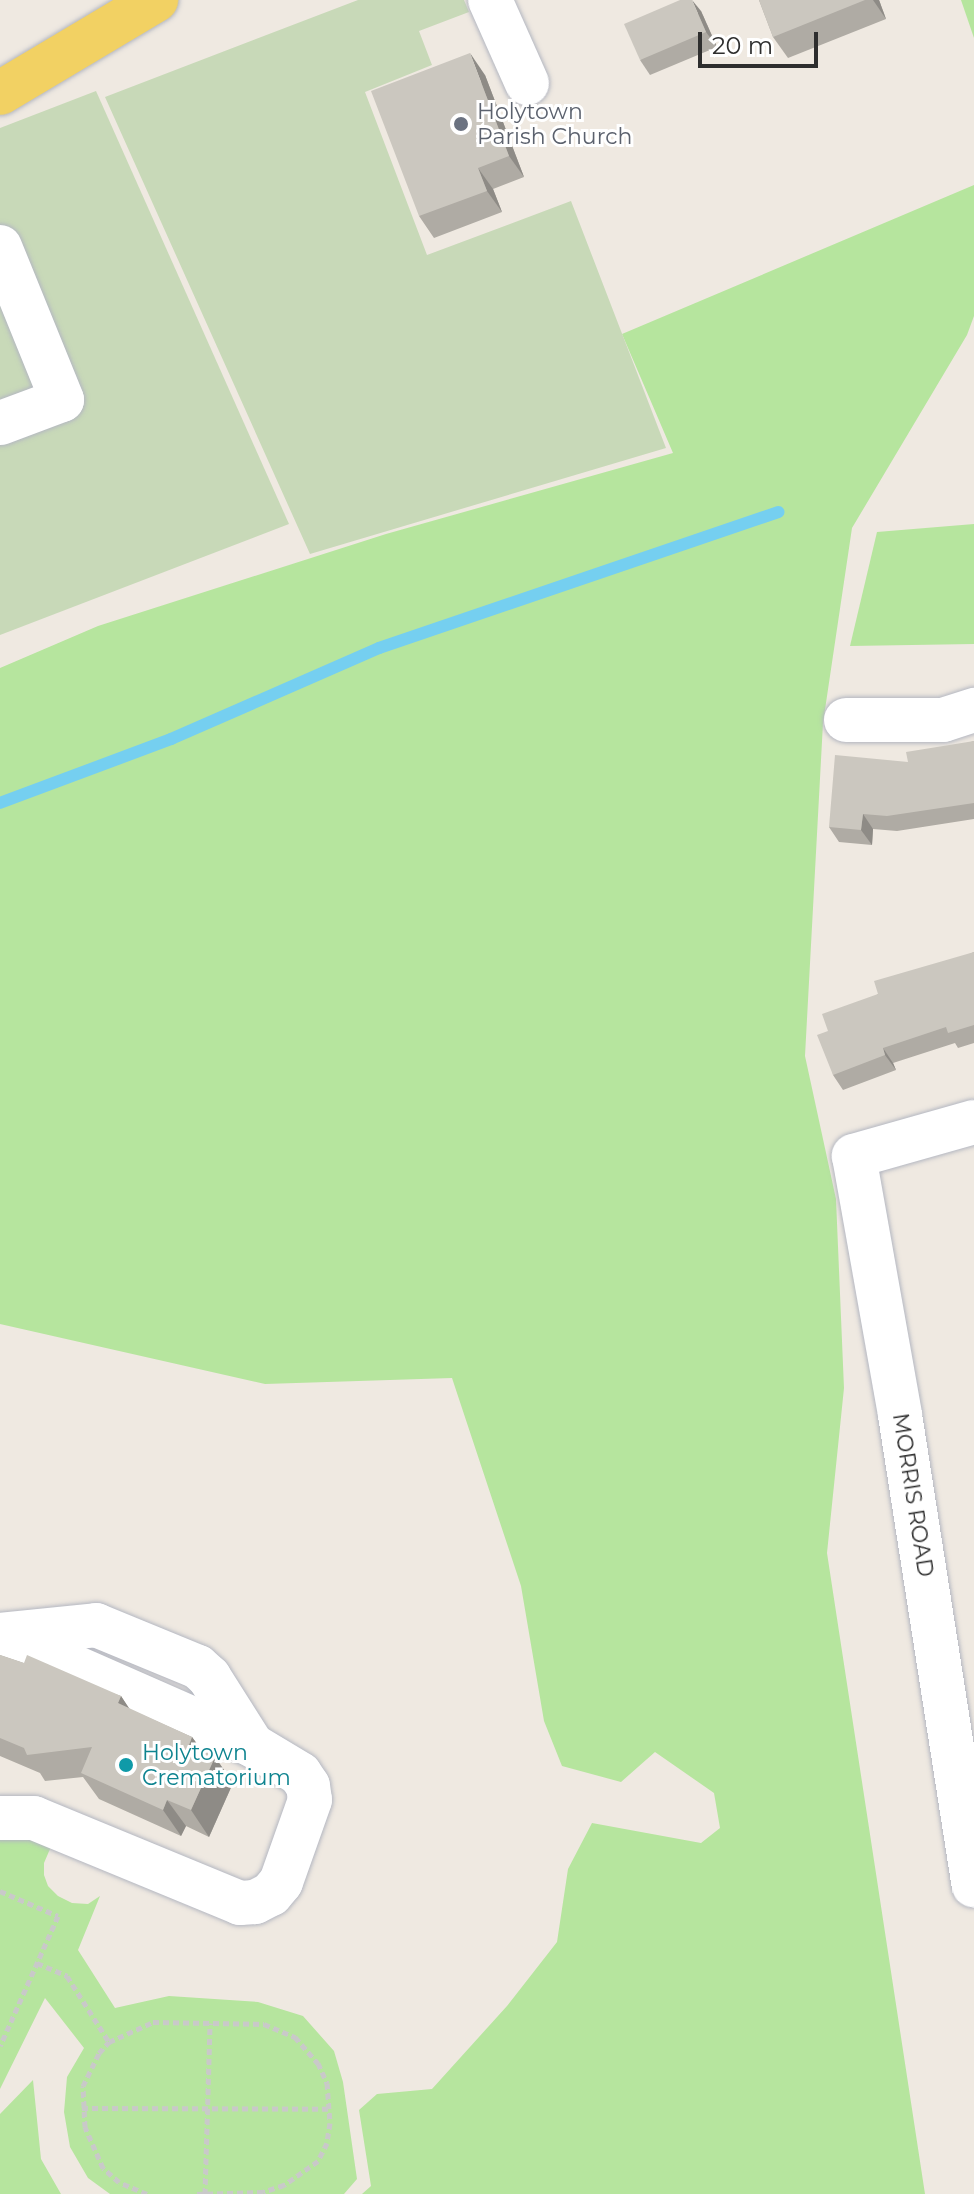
<!DOCTYPE html>
<style>
body{margin:0}
#map{position:relative;width:974px;height:2194px;overflow:hidden;background:#efe9e1;font-family:Montserrat,sans-serif}
div>[style]{position:absolute}
[style*='--x']{left:calc(var(--x)*1px);top:calc(var(--y)*1px);width:calc(var(--w)*1px);rotate:calc(var(--a)*1deg)}
.green>*{inset:0;background:#b6e59e}
.cemetery>*{inset:0;background:#c8d9b8}
.stream>*{height:12px;margin:-6px;padding:0 6px;transform-origin:6px;border-radius:6px;background:#75cff0}
.path>*{height:5px;margin-top:-2.5px;transform-origin:0;background:repeating-linear-gradient(90deg,#c9c9c9 0 6px,transparent 0 10px)}
.roads{filter:drop-shadow(0 0 2px #b4b7c1) drop-shadow(0 0 2px #b4b7c1)}
.minor>*{height:44px;margin:-22px;padding:0 22px;transform-origin:22px;border-radius:22px;background:#fff}
.major>*{height:44px;margin:-22px;padding:0 22px;transform-origin:22px;border-radius:22px;background:#f2d163}
.wall>*{inset:0;background:#afaba4}
.shaded-wall>*{inset:0;background:#8e8b86}
.building>*{inset:0;background:#cbc7bf}
.dots>*{width:22px;height:22px;translate:-50% -50%;box-sizing:border-box;border:4px solid #fff;border-radius:50%}
span{translate:-50% -50%;white-space:nowrap;text-align:center;line-height:1.15;-webkit-text-stroke:6px #fff;paint-order:stroke}
.worship-label{font-size:22px;color:#5b616d}
.left{translate:0 -50%;text-align:left}
.street-label{font-size:22px;color:#2e2e2e}
.culture-label{font-size:22px;color:#0d838f}
.scale{position:absolute;left:698px;top:32px;width:120px;height:36px;box-sizing:border-box;border:4px solid #2e2e2e;border-top:0;padding-left:10px;font-size:24px;line-height:28px;white-space:nowrap;color:#2e2e2e;-webkit-text-stroke:6px #fff;paint-order:stroke}
</style>
<div id="map">
<div class="green">
<i style="clip-path:polygon(961px 0,974px 0,974px 38px)"></i>
<i style="clip-path:polygon(974px 185px,974px 316px,967px 335px,852px 528px,823px 723px,805px 1056px,836px 1199px,844px 1388px,827px 1553px,925px 2194px,362px 2194px,371px 2186px,359px 2110px,377px 2094px,432px 2089px,507px 2006px,557px 1942px,568px 1869px,592px 1823px,701px 1843px,720px 1828px,714px 1793px,655px 1752px,621px 1782px,562px 1766px,544px 1721px,521px 1586px,452px 1378px,265px 1384px,0 1324px,0 668px,98px 626px,386px 534px,673px 453px,622px 334px)"></i>
<i style="clip-path:polygon(974px 524px,974px 644px,850px 646px,877px 532px)"></i>
<i style="clip-path:polygon(0 1833px,53px 1842px,44px 1863px,44px 1875px,48px 1886px,58px 1896px,72px 1903px,88px 1904px,100px 1896px,78px 1950px,115px 2008px,169px 1996px,258px 2002px,303px 2016px,334px 2051px,343px 2082px,357px 2179px,344px 2194px,110px 2194px,88px 2178px,70px 2147px,64px 2112px,67px 2077px,84px 2048px,45px 1998px,0 2089px)"></i>
<i style="clip-path:polygon(33px 2080px,41px 2159px,61px 2194px,0 2194px,0 2114px)"></i>
</div>
<div class="cemetery">
<i style="clip-path:polygon(358px 0,464px 0,469px 12px,419px 31px,432px 65px,365px 92px,427px 255px,571px 201px,666px 448px,310px 554px,105px 97px)"></i>
<i style="clip-path:polygon(96px 91px,289px 524px,0 635px,0 128px)"></i>
</div>
<div class="stream">
<i style="--x:0;--y:803;--w:183;--a:-20.5"></i>
<i style="--x:171;--y:739;--w:227;--a:-23.6"></i>
<i style="--x:379;--y:648;--w:422;--a:-18.8"></i>
</div>
<div class="path">
<i style="--x:0;--y:1891;--w:63;--a:23.3"></i>
<i style="--x:58;--y:1916;--w:142;--a:114"></i>
<i style="--x:37;--y:1963;--w:33;--a:23"></i>
<i style="--x:67;--y:1976;--w:78;--a:57.5"></i>
<i style="--x:82;--y:2108;--w:248;--a:0.2"></i>
<i style="--x:147;--y:2194;--w:30;--a:-157"></i>
<i style="--x:119;--y:2182;--w:21;--a:-139"></i>
<i style="--x:103;--y:2168;--w:45;--a:-113.7"></i>
<i style="--x:85;--y:2127;--w:41;--a:-92.8"></i>
<i style="--x:83;--y:2086;--w:37;--a:-64"></i>
<i style="--x:99;--y:2053;--w:15;--a:-48"></i>
<i style="--x:109;--y:2042;--w:48;--a:-24.4"></i>
<i style="--x:153;--y:2022;--w:111;--a:1"></i>
<i style="--x:264;--y:2024;--w:34;--a:23"></i>
<i style="--x:295;--y:2037;--w:35;--a:49"></i>
<i style="--x:318;--y:2063;--w:22;--a:66"></i>
<i style="--x:327;--y:2083;--w:40;--a:85.7"></i>
<i style="--x:330;--y:2123;--w:20;--a:99"></i>
<i style="--x:327;--y:2143;--w:20;--a:117"></i>
<i style="--x:318;--y:2161;--w:42;--a:144.8"></i>
<i style="--x:284;--y:2185;--w:22;--a:162"></i>
<i style="--x:263;--y:2192;--w:69;--a:178.3"></i>
<i style="--x:205;--y:2194;--w:171;--a:-88.3"></i>
</div>
<div class="roads">
<div class="minor">
<i style="--x:490;--y:0;--w:91;--a:66"></i>
<i style="--x:0;--y:247;--w:165;--a:67.9"></i>
<i style="--x:62;--y:400;--w:66;--a:159.6"></i>
<i style="--x:846;--y:720;--w:97;--a:0"></i>
<i style="--x:943;--y:720;--w:33;--a:-18"></i>
<i style="--x:974;--y:1122;--w:125;--a:164.2"></i>
<i style="--x:854;--y:1156;--w:263;--a:79.9"></i>
<i style="--x:900;--y:1415;--w:476;--a:81.1"></i>
<i style="--x:0;--y:1635;--w:97;--a:-5.9"></i>
<i style="--x:96;--y:1625;--w:110;--a:22.4"></i>
<i style="--x:198;--y:1667;--w:15;--a:42"></i>
<i style="--x:209;--y:1677;--w:80;--a:57.7"></i>
<i style="--x:252;--y:1745;--w:56;--a:31.1"></i>
<i style="--x:300;--y:1774;--w:14;--a:56"></i>
<i style="--x:308;--y:1786;--w:14;--a:82"></i>
<i style="--x:310;--y:1800;--w:87;--a:109.5"></i>
<i style="--x:281;--y:1882;--w:16;--a:130"></i>
<i style="--x:271;--y:1894;--w:18;--a:153"></i>
<i style="--x:255;--y:1902;--w:15;--a:176"></i>
<i style="--x:240;--y:1903;--w:223;--a:-157.6"></i>
<i style="--x:34;--y:1818;--w:34;--a:180"></i>
<i style="--x:6;--y:1637;--w:269;--a:23.7"></i>
</div>
<div class="major">
<i style="--x:0;--y:93;--w:182;--a:-30.8"></i>
</div>
</div>
<div class="wall">
<i style="clip-path:polygon(759px 0,879px 0,886px 19px,788px 58px,773px 37px)"></i>
<i style="clip-path:polygon(701px 11px,717px 47px,650px 75px,640px 60px)"></i>
<i style="clip-path:polygon(485px 75px,524px 177px,493px 189px,502px 212px,434px 238px,419px 216px)"></i>
<i style="clip-path:polygon(974px 741px,974px 819px,897px 831px,873px 829px,872px 845px,839px 842px,829px 827px,908px 762px)"></i>
<i style="clip-path:polygon(974px 952px,974px 1043px,958px 1048px,955px 1043px,893px 1063px,896px 1070px,843px 1090px,833px 1075px,828px 1031px,878px 994px)"></i>
<i style="clip-path:polygon(0 1655px,121px 1696px,129px 1709px,192px 1737px,202px 1751px,215px 1757px,233px 1783px,209px 1837px,186px 1826px,181px 1836px,99px 1799px,83px 1777px,45px 1781px,40px 1773px,0 1756px)"></i>
</div>
<div class="shaded-wall">
<i style="clip-path:polygon(692px 0,701px 11px,717px 47px,706px 32px)"></i>
<i style="clip-path:polygon(873px 0,879px 0,886px 19px)"></i>
<i style="clip-path:polygon(470px 53px,485px 75px,524px 177px,509px 156px)"></i>
<i style="clip-path:polygon(478px 168px,493px 189px,502px 212px,487px 191px)"></i>
<i style="clip-path:polygon(863px 814px,873px 829px,872px 845px,861px 830px)"></i>
<i style="clip-path:polygon(883px 1048px,893px 1063px,896px 1070px,885px 1055px)"></i>
<i style="clip-path:polygon(121px 1696px,139px 1723px,118px 1703px)"></i>
<i style="clip-path:polygon(192px 1737px,211px 1763px,189px 1745px)"></i>
<i style="clip-path:polygon(215px 1757px,233px 1783px,209px 1837px,191px 1810px)"></i>
<i style="clip-path:polygon(167px 1800px,186px 1826px,181px 1836px,163px 1810px)"></i>
</div>
<div class="building">
<i style="clip-path:polygon(680px 0,692px 0,706px 32px,640px 60px,624px 24px)"></i>
<i style="clip-path:polygon(759px 0,865px 0,773px 37px)"></i>
<i style="clip-path:polygon(470px 53px,509px 156px,478px 168px,487px 191px,419px 216px,371px 91px)"></i>
<i style="clip-path:polygon(974px 741px,974px 803px,887px 816px,863px 814px,861px 830px,829px 827px,835px 755px,908px 762px,906px 752px)"></i>
<i style="clip-path:polygon(974px 952px,974px 1025px,948px 1033px,946px 1027px,883px 1048px,885px 1055px,833px 1075px,817px 1035px,828px 1031px,822px 1014px,878px 994px,874px 981px)"></i>
<i style="clip-path:polygon(0 1655px,24px 1663px,27px 1655px,121px 1696px,118px 1703px,192px 1737px,189px 1745px,215px 1757px,191px 1810px,167px 1800px,163px 1810px,81px 1773px,92px 1747px,27px 1755px,24px 1748px,0 1738px)"></i>
</div>
<div class="dots">
<i style="left:461px;top:124px;background:#6b7280"></i>
<i style="left:126px;top:1765px;background:#0f9aa8"></i>
</div>
<div class="worship-label">
<span class="left" style="left:477px;top:124px">Holytown<br>Parish Church</span>
</div>
<div class="street-label">
<span style="left:913px;top:1495px;rotate:81deg">MORRIS ROAD</span>
</div>
<div class="culture-label">
<span class="left" style="left:142px;top:1765px">Holytown<br>Crematorium</span>
</div>
<div class="scale">20 m</div>
</div>
